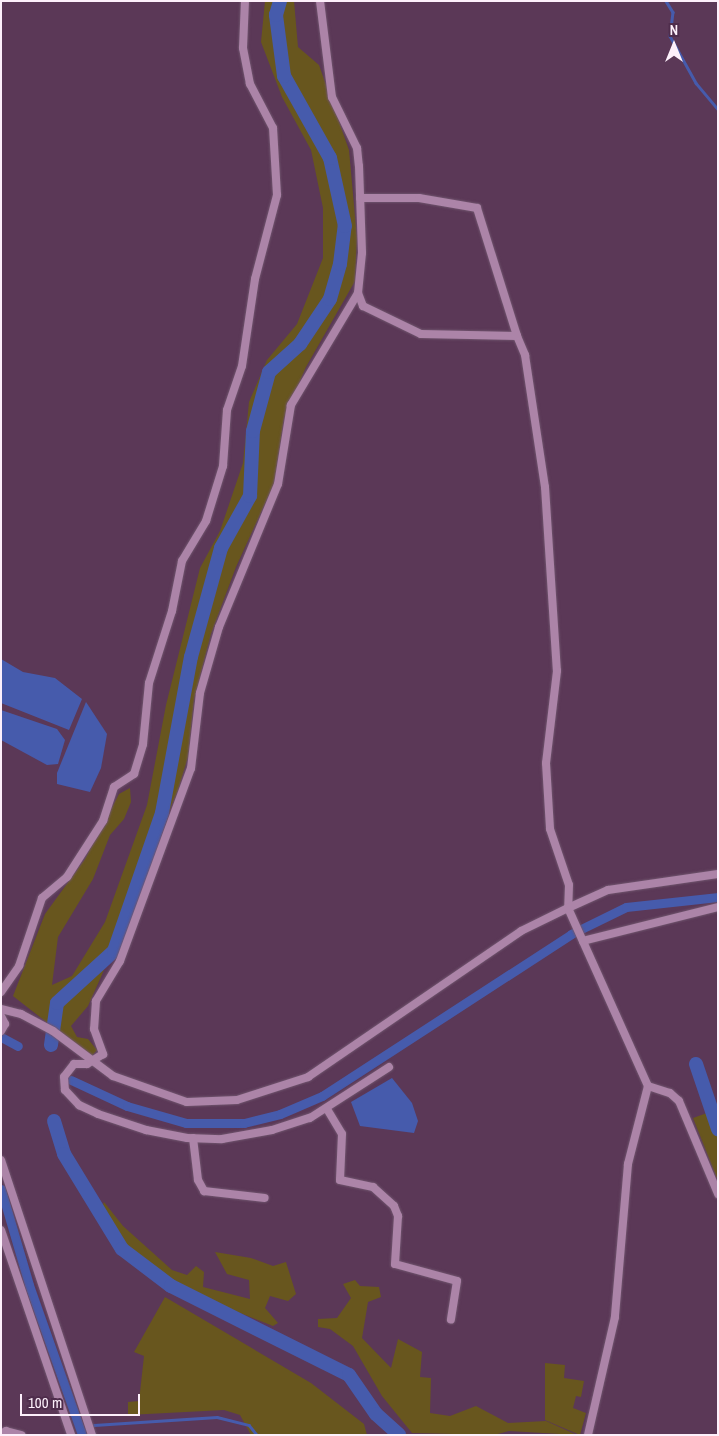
<!DOCTYPE html>
<style>
body{margin:0}
#map{position:relative;width:719px;height:1436px;overflow:hidden;background:#5b3857;font-family:"Archivo Narrow",sans-serif}
div>[style]{position:absolute}
[style*='--x']{left:calc(var(--x)*1px);top:calc(var(--y)*1px);width:calc(var(--w)*1px);rotate:calc(var(--a)*1deg)}
.green>*{inset:0;background:#68561e}
.water>*{inset:0;background:#465bac}
.stream>*{height:2.5px;margin:-1.25px;padding:0 1.25px;transform-origin:1.25px;border-radius:1.25px;background:#465bac}
.canal>*{height:9px;margin:-4.5px;padding:0 4.5px;transform-origin:4.5px;border-radius:4.5px;background:#465bac}
.river>*{height:14px;margin:-7px;padding:0 7px;transform-origin:7px;border-radius:7px;background:#465bac}
.roads{filter:drop-shadow(0 0 1px #70556e) drop-shadow(0 0 1px #70556e)}
.minor>*{height:8px;margin:-4px;padding:0 4px;transform-origin:4px;border-radius:4px;background:#ac84a8}
span{translate:-50% -50%;white-space:nowrap;text-align:center;line-height:1.15;-webkit-text-stroke:4px #4f2d4c;paint-order:stroke}
.frame{position:absolute;inset:0;border:2px solid #fdf0fb;pointer-events:none}
.north{position:absolute;left:649px;top:20px;width:50px;height:50px;-webkit-text-stroke:4px #4f2d4c;paint-order:stroke;rotate:0deg;font-size:14px;font-weight:700;line-height:20px;text-align:center;color:#fdf0fb}
.north::after{content:'';display:block;margin:auto;width:18px;height:22px;background:#fdf0fb;clip-path:polygon(50% 0,100% 100%,50% 72%,0 100%)}
.scale{position:absolute;left:20px;top:1394px;width:120px;height:22px;box-sizing:border-box;border:2px solid #fdf0fb;border-top:0;padding-left:6px;font-size:15px;line-height:18px;white-space:nowrap;color:#fdf0fb;-webkit-text-stroke:4px #4f2d4c;paint-order:stroke}
</style>
<div id="map">
<div class="green">
<i style="clip-path:polygon(265px 1px,294px 1px,298px 47px,319px 65px,349px 150px,357px 238px,355px 281px,306px 367px,284px 418px,274px 484px,236px 567px,211px 634px,194px 699px,188px 757px,178px 790px,101px 977px,88px 1006px,71px 1026px,77px 1037px,88px 1039px,97px 1050px,91px 1057px,13px 996px,45px 914px,85px 859px,119px 794px,130px 788px,131px 802px,124px 819px,110px 835px,93px 879px,58px 937px,52px 985px,72px 976px,105px 922px,147px 805px,166px 705px,200px 568px,220px 531px,243px 463px,249px 402px,267px 360px,297px 324px,323px 258px,323px 208px,311px 150px,282px 97px,261px 42px)"></i>
<i style="clip-path:polygon(718px 1109px,718px 1181px,693px 1118px)"></i>
<i style="clip-path:polygon(104px 1202px,123px 1226px,172px 1270px,187px 1275px,196px 1266px,204px 1272px,203px 1287px,250px 1299px,249px 1280px,227px 1274px,215px 1252px,251px 1258px,273px 1266px,286px 1262px,296px 1294px,288px 1301px,270px 1296px,265px 1308px,278px 1323px,273px 1326px,164px 1283px,139px 1269px,126px 1252px,101px 1211px)"></i>
<i style="clip-path:polygon(355px 1280px,360px 1286px,379px 1287px,381px 1297px,368px 1302px,362px 1338px,391px 1368px,398px 1339px,422px 1352px,420px 1377px,431px 1378px,430px 1413px,450px 1416px,476px 1406px,508px 1423px,546px 1421px,577px 1435px,509px 1431px,494px 1435px,412px 1433px,382px 1396px,353px 1346px,330px 1329px,318px 1327px,318px 1319px,337px 1318px,351px 1298px,343px 1284px)"></i>
<i style="clip-path:polygon(165px 1297px,311px 1383px,364px 1424px,367px 1435px,251px 1435px,240px 1415px,224px 1410px,128px 1415px,128px 1402px,139px 1401px,144px 1356px,134px 1352px)"></i>
<i style="clip-path:polygon(545px 1363px,565px 1365px,564px 1378px,584px 1381px,581px 1397px,576px 1396px,573px 1408px,586px 1413px,580px 1435px,545px 1420px)"></i>
</div>
<div class="water">
<i style="clip-path:polygon(1px 659px,23px 672px,55px 678px,82px 699px,69px 730px,1px 703px)"></i>
<i style="clip-path:polygon(86px 702px,107px 734px,101px 768px,90px 792px,57px 784px,57px 773px)"></i>
<i style="clip-path:polygon(1px 710px,57px 729px,65px 740px,58px 764px,47px 765px,1px 740px)"></i>
<i style="clip-path:polygon(392px 1078px,412px 1103px,418px 1121px,414px 1133px,360px 1126px,351px 1102px)"></i>
</div>
<div class="stream">
<i style="--x:666;--y:1;--w:13;--a:58"></i>
<i style="--x:673;--y:12;--w:24;--a:97"></i>
<i style="--x:670;--y:36;--w:54;--a:61"></i>
<i style="--x:696;--y:83;--w:34;--a:50"></i>
<i style="--x:94;--y:1425;--w:123;--a:-3.7"></i>
<i style="--x:217;--y:1417;--w:33;--a:14"></i>
<i style="--x:249;--y:1425;--w:13;--a:51"></i>
<i style="--x:81;--y:1430;--w:4;--a:0"></i>
</div>
<div class="canal">
<i style="--x:1;--y:1037;--w:19;--a:28"></i>
<i style="--x:71;--y:1080;--w:62;--a:24.9"></i>
<i style="--x:127;--y:1106;--w:61;--a:16.1"></i>
<i style="--x:186;--y:1123;--w:58;--a:0"></i>
<i style="--x:244;--y:1123;--w:37;--a:-14"></i>
<i style="--x:280;--y:1114;--w:46;--a:-23.2"></i>
<i style="--x:322;--y:1096;--w:297;--a:-33"></i>
<i style="--x:571;--y:934;--w:61;--a:-26.1"></i>
<i style="--x:626;--y:907;--w:93;--a:-6.2"></i>
<i style="--x:1;--y:1189;--w:100;--a:73.7"></i>
<i style="--x:29;--y:1285;--w:159;--a:70.5"></i>
</div>
<div class="river">
<i style="--x:51;--y:1045;--w:42;--a:-81.9"></i>
<i style="--x:57;--y:1003;--w:77;--a:-42.4"></i>
<i style="--x:114;--y:951;--w:146;--a:-70.8"></i>
<i style="--x:162;--y:813;--w:159;--a:-79.5"></i>
<i style="--x:191;--y:657;--w:113;--a:-74.6"></i>
<i style="--x:221;--y:548;--w:60;--a:-60.9"></i>
<i style="--x:250;--y:496;--w:65;--a:-87.4"></i>
<i style="--x:253;--y:431;--w:61;--a:-74.8"></i>
<i style="--x:269;--y:372;--w:42;--a:-42.1"></i>
<i style="--x:300;--y:344;--w:54;--a:-56.3"></i>
<i style="--x:330;--y:299;--w:36;--a:-74"></i>
<i style="--x:340;--y:264;--w:38;--a:-83"></i>
<i style="--x:345;--y:226;--w:70;--a:-102.4"></i>
<i style="--x:330;--y:158;--w:94;--a:-119.3"></i>
<i style="--x:284;--y:76;--w:62;--a:-97.5"></i>
<i style="--x:276;--y:15;--w:15;--a:-74"></i>
<i style="--x:696;--y:1064;--w:69;--a:71.3"></i>
<i style="--x:54;--y:1121;--w:34;--a:73"></i>
<i style="--x:64;--y:1154;--w:111;--a:58.6"></i>
<i style="--x:122;--y:1249;--w:61;--a:37.1"></i>
<i style="--x:171;--y:1286;--w:199;--a:26.6"></i>
<i style="--x:349;--y:1375;--w:47;--a:55.3"></i>
<i style="--x:376;--y:1414;--w:31;--a:42"></i>
</div>
<div class="roads">
<div class="minor">
<i style="--x:320;--y:1;--w:97;--a:82.9"></i>
<i style="--x:332;--y:97;--w:57;--a:63.9"></i>
<i style="--x:357;--y:148;--w:18;--a:84"></i>
<i style="--x:359;--y:166;--w:87;--a:88"></i>
<i style="--x:362;--y:253;--w:40;--a:95.7"></i>
<i style="--x:358;--y:293;--w:14;--a:69"></i>
<i style="--x:363;--y:306;--w:64;--a:25.8"></i>
<i style="--x:421;--y:334;--w:96;--a:1.2"></i>
<i style="--x:517;--y:336;--w:21;--a:67"></i>
<i style="--x:525;--y:355;--w:134;--a:81.4"></i>
<i style="--x:545;--y:487;--w:184;--a:86.3"></i>
<i style="--x:557;--y:671;--w:93;--a:96.8"></i>
<i style="--x:546;--y:763;--w:66;--a:86.5"></i>
<i style="--x:550;--y:829;--w:59;--a:71.3"></i>
<i style="--x:569;--y:885;--w:23;--a:92"></i>
<i style="--x:568;--y:908;--w:195;--a:65.8"></i>
<i style="--x:648;--y:1086;--w:81;--a:104.4"></i>
<i style="--x:628;--y:1164;--w:154;--a:94.9"></i>
<i style="--x:615;--y:1317;--w:121;--a:102.9"></i>
<i style="--x:360;--y:198;--w:59;--a:0"></i>
<i style="--x:419;--y:198;--w:59;--a:9.8"></i>
<i style="--x:477;--y:208;--w:134;--a:72.6"></i>
<i style="--x:358;--y:293;--w:131;--a:120.9"></i>
<i style="--x:291;--y:405;--w:80;--a:99.3"></i>
<i style="--x:278;--y:484;--w:155;--a:112.4"></i>
<i style="--x:219;--y:627;--w:69;--a:106.1"></i>
<i style="--x:200;--y:693;--w:76;--a:96.8"></i>
<i style="--x:191;--y:768;--w:206;--a:110.2"></i>
<i style="--x:120;--y:961;--w:47;--a:121"></i>
<i style="--x:96;--y:1001;--w:28;--a:94"></i>
<i style="--x:94;--y:1029;--w:27;--a:70"></i>
<i style="--x:103;--y:1054;--w:19;--a:148"></i>
<i style="--x:87;--y:1064;--w:13;--a:180"></i>
<i style="--x:74;--y:1064;--w:16;--a:128"></i>
<i style="--x:64;--y:1077;--w:13;--a:86"></i>
<i style="--x:65;--y:1090;--w:21;--a:47"></i>
<i style="--x:79;--y:1105;--w:21;--a:25"></i>
<i style="--x:98;--y:1114;--w:51;--a:18.4"></i>
<i style="--x:146;--y:1130;--w:42;--a:11"></i>
<i style="--x:187;--y:1138;--w:35;--a:2"></i>
<i style="--x:222;--y:1139;--w:51;--a:-10.2"></i>
<i style="--x:272;--y:1130;--w:40;--a:-18"></i>
<i style="--x:310;--y:1118;--w:94;--a:-32.8"></i>
<i style="--x:583;--y:941;--w:139;--a:-14.1"></i>
<i style="--x:1;--y:992;--w:32;--a:-55"></i>
<i style="--x:19;--y:966;--w:72;--a:-71.3"></i>
<i style="--x:42;--y:898;--w:33;--a:-40"></i>
<i style="--x:67;--y:877;--w:67;--a:-57.3"></i>
<i style="--x:103;--y:821;--w:36;--a:-72"></i>
<i style="--x:114;--y:787;--w:24;--a:-33"></i>
<i style="--x:134;--y:774;--w:31;--a:-73"></i>
<i style="--x:143;--y:744;--w:61;--a:-84.4"></i>
<i style="--x:149;--y:683;--w:76;--a:-72.3"></i>
<i style="--x:172;--y:611;--w:51;--a:-78.7"></i>
<i style="--x:182;--y:561;--w:47;--a:-59"></i>
<i style="--x:206;--y:521;--w:58;--a:-72.8"></i>
<i style="--x:223;--y:466;--w:56;--a:-85.9"></i>
<i style="--x:227;--y:410;--w:46;--a:-71.2"></i>
<i style="--x:242;--y:366;--w:88;--a:-81.5"></i>
<i style="--x:255;--y:279;--w:87;--a:-75.3"></i>
<i style="--x:277;--y:195;--w:67;--a:-93.4"></i>
<i style="--x:273;--y:128;--w:50;--a:-117.6"></i>
<i style="--x:250;--y:84;--w:37;--a:-101"></i>
<i style="--x:243;--y:48;--w:47;--a:-87.6"></i>
<i style="--x:1;--y:1009;--w:21;--a:14"></i>
<i style="--x:21;--y:1014;--w:36;--a:28"></i>
<i style="--x:53;--y:1031;--w:75;--a:36.9"></i>
<i style="--x:113;--y:1076;--w:78;--a:19.4"></i>
<i style="--x:187;--y:1102;--w:50;--a:-2.3"></i>
<i style="--x:237;--y:1100;--w:75;--a:-17.9"></i>
<i style="--x:308;--y:1077;--w:258;--a:-34.4"></i>
<i style="--x:521;--y:931;--w:52;--a:-26.1"></i>
<i style="--x:568;--y:908;--w:44;--a:-24.2"></i>
<i style="--x:608;--y:890;--w:111;--a:-8.3"></i>
<i style="--x:1;--y:1016;--w:9;--a:63"></i>
<i style="--x:5;--y:1024;--w:8;--a:120"></i>
<i style="--x:648;--y:1086;--w:23;--a:18"></i>
<i style="--x:670;--y:1093;--w:12;--a:42"></i>
<i style="--x:679;--y:1101;--w:101;--a:67.2"></i>
<i style="--x:327;--y:1109;--w:29;--a:59"></i>
<i style="--x:342;--y:1134;--w:46;--a:92.5"></i>
<i style="--x:340;--y:1180;--w:34;--a:12"></i>
<i style="--x:373;--y:1187;--w:28;--a:42"></i>
<i style="--x:394;--y:1206;--w:11;--a:68"></i>
<i style="--x:398;--y:1216;--w:48;--a:93.6"></i>
<i style="--x:395;--y:1264;--w:64;--a:15.3"></i>
<i style="--x:457;--y:1281;--w:39;--a:99"></i>
<i style="--x:193;--y:1138;--w:42;--a:83.2"></i>
<i style="--x:198;--y:1180;--w:13;--a:61"></i>
<i style="--x:204;--y:1191;--w:61;--a:6.5"></i>
<i style="--x:1;--y:1160;--w:290;--a:71.7"></i>
<i style="--x:1;--y:1230;--w:217;--a:71.1"></i>
<i style="--x:1;--y:1434;--w:6;--a:-31"></i>
<i style="--x:6;--y:1431;--w:16;--a:15"></i>
</div>
</div>
<div class="frame"></div>
<div class="north">N</div>
<div class="scale">100 m</div>
</div>
